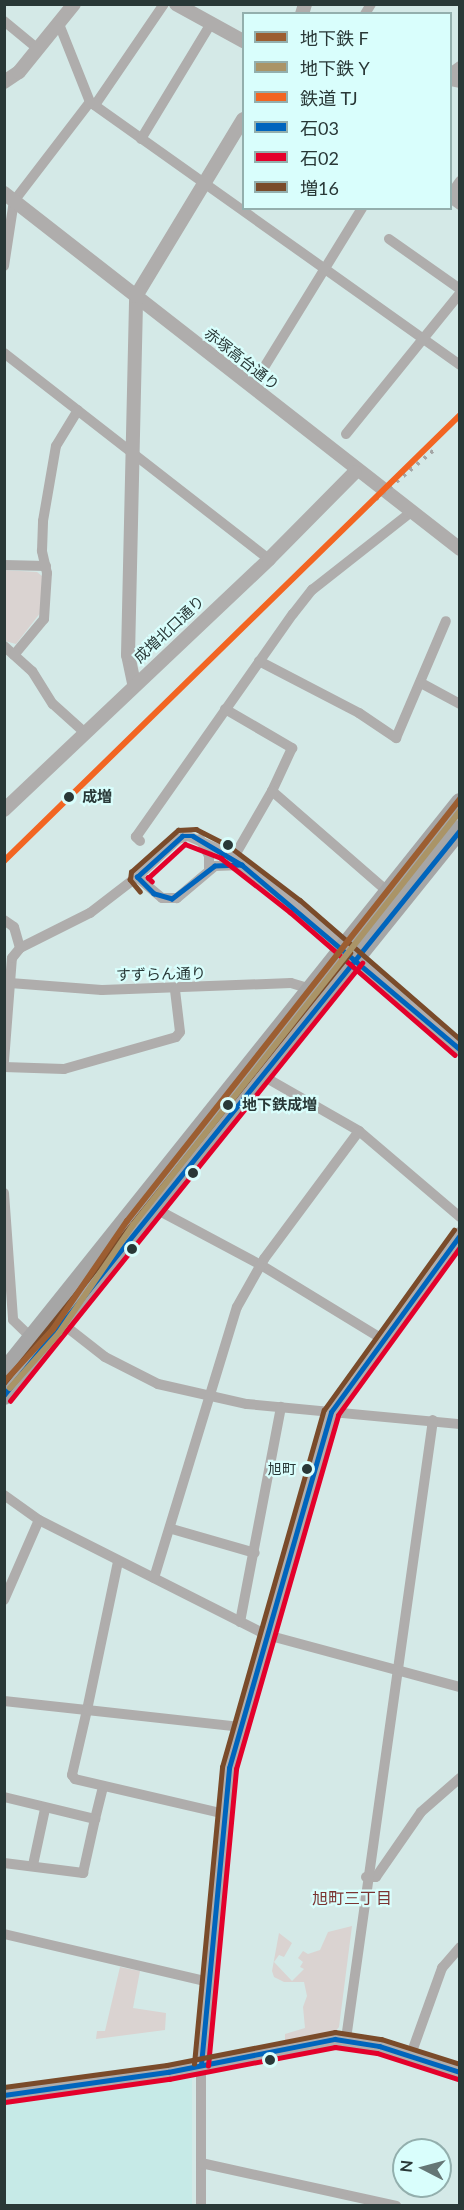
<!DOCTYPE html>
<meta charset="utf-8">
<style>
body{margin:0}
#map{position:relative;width:464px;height:2210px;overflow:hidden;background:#d4e9e7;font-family:Lato,"Noto Sans JP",sans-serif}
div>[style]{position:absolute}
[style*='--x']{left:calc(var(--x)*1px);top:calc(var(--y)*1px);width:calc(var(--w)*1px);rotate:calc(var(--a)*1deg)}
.built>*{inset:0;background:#c6eae7}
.green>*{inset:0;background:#dad3d1}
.minor>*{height:10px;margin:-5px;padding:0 5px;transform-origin:5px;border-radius:5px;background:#afadac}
.tertiary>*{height:14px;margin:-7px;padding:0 7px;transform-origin:7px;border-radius:7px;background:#afadac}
.trunk>*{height:18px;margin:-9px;padding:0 9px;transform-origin:9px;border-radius:9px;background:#a6a6a6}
.rail>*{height:4px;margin-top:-2px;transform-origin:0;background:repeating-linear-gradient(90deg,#a4a6a6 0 3px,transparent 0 9px)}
.bus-1>*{height:4.5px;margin:-2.25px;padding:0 2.25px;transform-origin:2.25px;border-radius:2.25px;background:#0065bd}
.bus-2>*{height:4.5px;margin:-2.25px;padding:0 2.25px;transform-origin:2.25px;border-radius:2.25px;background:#e4002b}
.bus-3>*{height:4.5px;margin:-2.25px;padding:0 2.25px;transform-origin:2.25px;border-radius:2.25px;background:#7a4b2a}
.rail-1>*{height:6px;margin:-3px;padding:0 3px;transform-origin:3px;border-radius:3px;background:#f26522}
.metro-1>*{height:6px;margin:-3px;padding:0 3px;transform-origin:3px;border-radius:3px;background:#9c5e31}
.metro-2>*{height:6px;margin:-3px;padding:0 3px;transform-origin:3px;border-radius:3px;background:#aa9467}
.dots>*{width:16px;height:16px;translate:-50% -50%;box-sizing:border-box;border:3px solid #d9fefc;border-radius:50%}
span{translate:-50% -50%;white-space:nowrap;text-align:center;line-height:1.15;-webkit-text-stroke:4.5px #d9fefc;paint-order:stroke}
.bus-label{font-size:14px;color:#293837}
.right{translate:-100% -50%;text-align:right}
.street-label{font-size:15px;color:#293837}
.stop-label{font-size:15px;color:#293837;font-weight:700}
.left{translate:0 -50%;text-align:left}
.neighbourhood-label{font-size:16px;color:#7b3432}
.frame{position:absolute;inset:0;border:6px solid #293837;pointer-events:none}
.legend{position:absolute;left:242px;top:12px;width:210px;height:198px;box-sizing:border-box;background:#d9fefc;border:2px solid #93afad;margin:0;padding:8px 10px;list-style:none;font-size:18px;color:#293837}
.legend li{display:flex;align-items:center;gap:12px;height:30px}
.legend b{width:30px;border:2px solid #93afad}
.north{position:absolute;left:392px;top:2138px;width:60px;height:60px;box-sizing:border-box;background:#d9fefc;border:2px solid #93afad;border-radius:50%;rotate:276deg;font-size:16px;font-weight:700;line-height:24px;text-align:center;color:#293837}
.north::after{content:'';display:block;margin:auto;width:21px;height:27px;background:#657675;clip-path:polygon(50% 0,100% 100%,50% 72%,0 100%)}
</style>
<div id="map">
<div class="built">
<i style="clip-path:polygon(192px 2078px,192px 2205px,5px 2205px,5px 2102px)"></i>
</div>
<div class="green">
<i style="clip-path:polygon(4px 570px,37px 572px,42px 576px,41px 612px,16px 644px,5px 641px)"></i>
<i style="clip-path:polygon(352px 1926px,339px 2027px,334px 2033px,285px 2042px,285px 2034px,305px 2028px,303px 2007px,307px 1996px,304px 1982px,284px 1982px,274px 1977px,272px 1971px,279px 1933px,292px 1943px,284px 1957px,279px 1955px,274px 1962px,292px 1981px,304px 1969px,300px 1967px,303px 1962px,298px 1958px,303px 1951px,308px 1954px,320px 1950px,328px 1932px)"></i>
<i style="clip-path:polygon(120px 1967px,140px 1971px,133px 2008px,166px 2013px,165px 2030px,96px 2039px,97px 2031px,105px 2031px)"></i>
</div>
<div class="minor">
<i style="--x:365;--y:14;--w:12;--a:-59"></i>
<i style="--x:4;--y:21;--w:44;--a:39.5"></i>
<i style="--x:59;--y:24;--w:84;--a:68.3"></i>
<i style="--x:90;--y:102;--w:454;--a:35.4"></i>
<i style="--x:450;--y:73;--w:12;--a:-35"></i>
<i style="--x:95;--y:105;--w:122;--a:-55.7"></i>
<i style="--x:141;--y:139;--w:133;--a:-58.8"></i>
<i style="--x:460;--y:181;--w:12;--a:125"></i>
<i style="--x:453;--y:191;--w:9;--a:90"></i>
<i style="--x:453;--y:200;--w:9;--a:36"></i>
<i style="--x:389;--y:239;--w:87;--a:35.2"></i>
<i style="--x:4;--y:266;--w:66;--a:-81.3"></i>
<i style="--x:14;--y:201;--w:125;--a:-52.5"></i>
<i style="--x:4;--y:353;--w:336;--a:37.9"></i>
<i style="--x:252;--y:387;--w:210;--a:-58.4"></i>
<i style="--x:346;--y:434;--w:181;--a:-51"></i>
<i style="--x:4;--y:565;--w:42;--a:1.4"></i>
<i style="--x:4;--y:646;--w:38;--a:42"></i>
<i style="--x:32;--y:671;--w:39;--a:58"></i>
<i style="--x:53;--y:704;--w:40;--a:42"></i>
<i style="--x:14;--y:655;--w:47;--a:-50.2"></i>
<i style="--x:44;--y:619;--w:46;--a:-86.3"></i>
<i style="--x:47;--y:573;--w:23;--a:-103"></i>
<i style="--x:42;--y:551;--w:30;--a:-88"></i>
<i style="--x:43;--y:521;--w:76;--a:-80.2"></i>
<i style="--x:56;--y:446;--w:42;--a:-58.6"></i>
<i style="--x:259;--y:661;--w:113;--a:27.5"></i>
<i style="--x:359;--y:713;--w:45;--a:34"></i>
<i style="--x:396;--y:738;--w:127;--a:-66.9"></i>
<i style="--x:421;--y:683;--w:44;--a:28.3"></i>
<i style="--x:225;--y:709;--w:78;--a:30.2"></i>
<i style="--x:292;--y:748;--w:47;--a:114.9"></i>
<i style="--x:272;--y:791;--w:82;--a:120"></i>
<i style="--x:272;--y:791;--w:152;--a:41"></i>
<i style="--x:188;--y:836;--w:40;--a:23.4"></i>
<i style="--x:225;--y:852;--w:22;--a:36"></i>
<i style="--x:243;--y:865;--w:28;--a:178"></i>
<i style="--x:215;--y:866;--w:50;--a:139.9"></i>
<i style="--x:177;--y:898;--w:15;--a:180"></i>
<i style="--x:162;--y:898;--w:33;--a:-140"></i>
<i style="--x:137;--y:877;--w:56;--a:-42.8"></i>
<i style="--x:178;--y:839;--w:10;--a:-17"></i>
<i style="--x:200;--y:839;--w:19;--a:62"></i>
<i style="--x:209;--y:856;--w:14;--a:90"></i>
<i style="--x:140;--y:841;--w:6;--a:-135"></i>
<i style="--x:136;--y:837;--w:273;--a:-54.9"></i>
<i style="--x:293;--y:614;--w:31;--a:-52"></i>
<i style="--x:312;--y:590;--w:126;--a:-38.2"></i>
<i style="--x:4;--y:920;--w:12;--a:35"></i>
<i style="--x:14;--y:927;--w:22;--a:74"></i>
<i style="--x:10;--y:983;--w:92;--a:4.4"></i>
<i style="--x:102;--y:990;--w:189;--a:-2.1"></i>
<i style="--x:291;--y:983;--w:21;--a:17"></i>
<i style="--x:4;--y:1061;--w:103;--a:-85.6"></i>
<i style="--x:12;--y:958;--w:13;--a:-51"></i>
<i style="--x:20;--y:948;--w:78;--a:-26.6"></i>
<i style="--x:90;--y:913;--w:59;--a:-37.5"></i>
<i style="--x:4;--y:1067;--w:60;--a:1.9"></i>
<i style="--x:64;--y:1069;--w:116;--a:-15.9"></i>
<i style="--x:176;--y:1037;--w:6;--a:-51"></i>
<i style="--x:180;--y:1032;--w:42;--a:-96.8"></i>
<i style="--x:263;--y:1076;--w:111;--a:29.8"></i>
<i style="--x:359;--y:1131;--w:133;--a:40.4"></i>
<i style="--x:4;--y:1193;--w:127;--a:85.9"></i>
<i style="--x:13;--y:1320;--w:28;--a:44"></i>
<i style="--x:156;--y:1209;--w:119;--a:28.1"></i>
<i style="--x:261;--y:1265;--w:142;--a:31.4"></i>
<i style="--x:59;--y:1321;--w:58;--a:38"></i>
<i style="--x:105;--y:1357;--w:59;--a:27"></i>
<i style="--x:158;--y:1384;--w:91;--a:12.7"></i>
<i style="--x:247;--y:1404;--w:214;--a:5.4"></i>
<i style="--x:4;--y:1495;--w:43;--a:35.5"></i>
<i style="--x:39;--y:1520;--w:255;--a:26.8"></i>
<i style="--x:267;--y:1635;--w:200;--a:15.1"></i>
<i style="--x:172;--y:1529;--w:86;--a:16.1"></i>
<i style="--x:154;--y:1578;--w:283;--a:-73"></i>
<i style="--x:237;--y:1307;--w:55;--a:-60.6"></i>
<i style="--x:264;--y:1259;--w:159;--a:-53.4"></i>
<i style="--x:4;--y:1600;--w:87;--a:-66.4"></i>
<i style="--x:240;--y:1622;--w:219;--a:-79.2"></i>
<i style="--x:4;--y:1701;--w:83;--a:6.2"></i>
<i style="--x:87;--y:1710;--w:152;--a:-78.2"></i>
<i style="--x:4;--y:1797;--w:94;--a:13.6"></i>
<i style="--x:95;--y:1819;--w:34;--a:-76"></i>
<i style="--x:225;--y:1814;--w:154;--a:-166.9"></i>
<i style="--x:75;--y:1779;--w:5;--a:-127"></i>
<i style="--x:72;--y:1775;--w:67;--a:-77"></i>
<i style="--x:87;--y:1710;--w:154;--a:6.3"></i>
<i style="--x:4;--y:1863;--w:80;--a:7.2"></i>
<i style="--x:83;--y:1873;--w:55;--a:-77.5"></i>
<i style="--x:33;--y:1865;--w:57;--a:-77.9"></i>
<i style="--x:366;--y:1877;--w:10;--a:0"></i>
<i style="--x:376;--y:1877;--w:79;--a:-55.3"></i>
<i style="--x:421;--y:1812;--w:52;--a:-41.1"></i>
<i style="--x:4;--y:1934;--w:210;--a:13.2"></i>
<i style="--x:346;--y:2039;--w:625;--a:-82"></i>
<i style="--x:410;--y:2057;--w:95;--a:-70.2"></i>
<i style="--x:442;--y:1968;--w:28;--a:-49"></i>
<i style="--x:201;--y:2065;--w:141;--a:90"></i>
<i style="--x:201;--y:2163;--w:200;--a:12.4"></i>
</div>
<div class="tertiary">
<i style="--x:176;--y:4;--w:77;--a:28.9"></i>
<i style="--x:302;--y:14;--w:10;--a:-73"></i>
<i style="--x:450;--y:79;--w:10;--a:11"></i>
<i style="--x:4;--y:82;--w:18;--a:-34"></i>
<i style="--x:19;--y:72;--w:87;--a:-51"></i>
<i style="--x:4;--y:193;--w:579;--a:37.98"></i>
<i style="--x:134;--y:683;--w:29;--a:-102"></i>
<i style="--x:128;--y:655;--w:359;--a:-88.7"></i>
<i style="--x:136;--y:296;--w:207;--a:-58.8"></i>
<i style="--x:4;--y:810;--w:365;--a:-43.4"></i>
<i style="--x:269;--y:559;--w:122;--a:-45.3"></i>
<i style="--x:243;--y:865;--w:66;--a:38.3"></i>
<i style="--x:295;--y:906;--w:218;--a:40.9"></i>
<i style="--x:201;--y:2065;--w:298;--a:-84.6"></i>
<i style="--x:229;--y:1768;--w:370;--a:-74"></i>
<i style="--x:331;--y:1412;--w:220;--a:-54.1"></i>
<i style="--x:4;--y:2095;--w:166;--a:-8"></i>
<i style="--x:168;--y:2072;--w:170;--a:-11.2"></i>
<i style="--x:335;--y:2039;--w:45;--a:9"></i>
<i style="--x:379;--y:2046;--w:85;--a:17.8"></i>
</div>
<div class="trunk">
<i style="--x:4;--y:1372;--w:730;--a:-51.34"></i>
<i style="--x:4;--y:1396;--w:728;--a:-51.19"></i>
</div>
<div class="rail">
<i style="--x:362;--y:511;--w:94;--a:-40.3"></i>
</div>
<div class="bus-1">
<i style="--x:182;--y:836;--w:11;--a:0"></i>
<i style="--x:193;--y:836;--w:57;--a:30.6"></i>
<i style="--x:242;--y:865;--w:27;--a:178"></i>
<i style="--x:215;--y:866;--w:54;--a:142.5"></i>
<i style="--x:172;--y:899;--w:19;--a:-164"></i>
<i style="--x:154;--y:894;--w:24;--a:-135"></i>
<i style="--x:137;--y:877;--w:61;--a:-42.3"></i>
<i style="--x:242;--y:865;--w:285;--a:40.2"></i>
<i style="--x:4;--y:1395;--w:726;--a:-51.09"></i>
<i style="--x:201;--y:2065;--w:298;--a:-84.6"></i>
<i style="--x:229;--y:1768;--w:370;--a:-74"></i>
<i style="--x:331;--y:1412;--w:219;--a:-53.9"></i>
<i style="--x:4;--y:2095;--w:166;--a:-8"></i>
<i style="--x:168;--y:2072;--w:170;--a:-11.2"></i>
<i style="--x:335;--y:2039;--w:45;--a:9"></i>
<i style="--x:379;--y:2046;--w:85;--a:17.8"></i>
</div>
<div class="bus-2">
<i style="--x:152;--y:882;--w:6;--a:-135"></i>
<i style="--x:148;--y:878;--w:50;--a:-42.6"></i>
<i style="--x:185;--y:844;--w:39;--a:21"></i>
<i style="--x:221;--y:858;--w:88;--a:38"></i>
<i style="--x:290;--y:912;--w:218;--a:40.9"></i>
<i style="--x:10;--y:1401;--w:562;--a:-51.21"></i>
<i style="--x:208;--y:2066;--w:298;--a:-84.6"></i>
<i style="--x:236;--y:1769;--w:368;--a:-73.9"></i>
<i style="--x:338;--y:1415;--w:208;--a:-54"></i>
<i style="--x:5;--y:2102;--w:166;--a:-8"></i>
<i style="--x:169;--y:2079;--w:169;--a:-10.9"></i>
<i style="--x:335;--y:2047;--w:42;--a:8.1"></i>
<i style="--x:377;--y:2053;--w:85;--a:17.8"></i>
</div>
<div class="bus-3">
<i style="--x:140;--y:892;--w:16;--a:-130"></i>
<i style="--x:130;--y:880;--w:8;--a:-83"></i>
<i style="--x:131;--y:872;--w:63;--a:-41.8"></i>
<i style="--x:178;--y:830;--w:18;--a:-3"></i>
<i style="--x:196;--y:829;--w:37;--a:27"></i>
<i style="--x:229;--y:846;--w:89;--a:37.3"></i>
<i style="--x:300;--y:900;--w:212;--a:41"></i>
<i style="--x:4;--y:1383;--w:552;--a:-51.18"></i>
<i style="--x:194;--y:2064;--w:298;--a:-84.6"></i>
<i style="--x:222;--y:1767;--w:371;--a:-74.1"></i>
<i style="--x:324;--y:1410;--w:222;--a:-54.2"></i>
<i style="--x:4;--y:2087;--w:164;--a:-7.7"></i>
<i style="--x:167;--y:2065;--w:171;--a:-11.1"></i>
<i style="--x:335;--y:2032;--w:47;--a:8.7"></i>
<i style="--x:381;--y:2039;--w:83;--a:17.6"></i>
</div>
<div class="rail-1">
<i style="--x:4;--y:861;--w:638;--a:-44.36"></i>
</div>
<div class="metro-1">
<i style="--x:4;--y:1382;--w:72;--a:-47.2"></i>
<i style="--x:53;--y:1329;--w:131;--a:-55.6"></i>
<i style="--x:127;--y:1221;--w:538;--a:-51.72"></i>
</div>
<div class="metro-2">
<i style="--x:10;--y:1388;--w:74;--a:-48.3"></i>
<i style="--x:59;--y:1333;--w:131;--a:-55.6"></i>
<i style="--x:133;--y:1225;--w:528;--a:-51.7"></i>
</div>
<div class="dots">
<i style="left:69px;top:797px;background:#293837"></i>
<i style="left:228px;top:845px;background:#293837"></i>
<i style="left:228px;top:1105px;background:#293837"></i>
<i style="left:193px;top:1173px;background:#293837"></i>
<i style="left:132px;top:1249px;background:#293837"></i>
<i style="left:307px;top:1469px;background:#293837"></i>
<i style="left:270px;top:2060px;background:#293837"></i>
</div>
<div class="bus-label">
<span class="right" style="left:296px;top:1469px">旭町</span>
</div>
<div class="street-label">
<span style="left:242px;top:359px;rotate:38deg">赤塚高台通り</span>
<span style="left:169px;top:629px;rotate:-43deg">成増北口通り</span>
<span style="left:161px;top:974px;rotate:-1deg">すずらん通り</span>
</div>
<div class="stop-label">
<span class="left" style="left:82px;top:797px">成増</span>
<span class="left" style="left:242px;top:1105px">地下鉄成増</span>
</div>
<div class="neighbourhood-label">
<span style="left:352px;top:1898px">旭町三丁目</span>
</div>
<div class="frame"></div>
<ul class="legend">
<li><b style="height:8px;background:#9c5e31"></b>地下鉄 F</li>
<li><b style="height:8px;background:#aa9467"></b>地下鉄 Y</li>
<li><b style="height:8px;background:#f26522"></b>鉄道 TJ</li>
<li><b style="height:8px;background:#0065bd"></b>石03</li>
<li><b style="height:8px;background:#e4002b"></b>石02</li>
<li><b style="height:8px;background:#7a4b2a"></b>増16</li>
</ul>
<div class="north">N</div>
</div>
